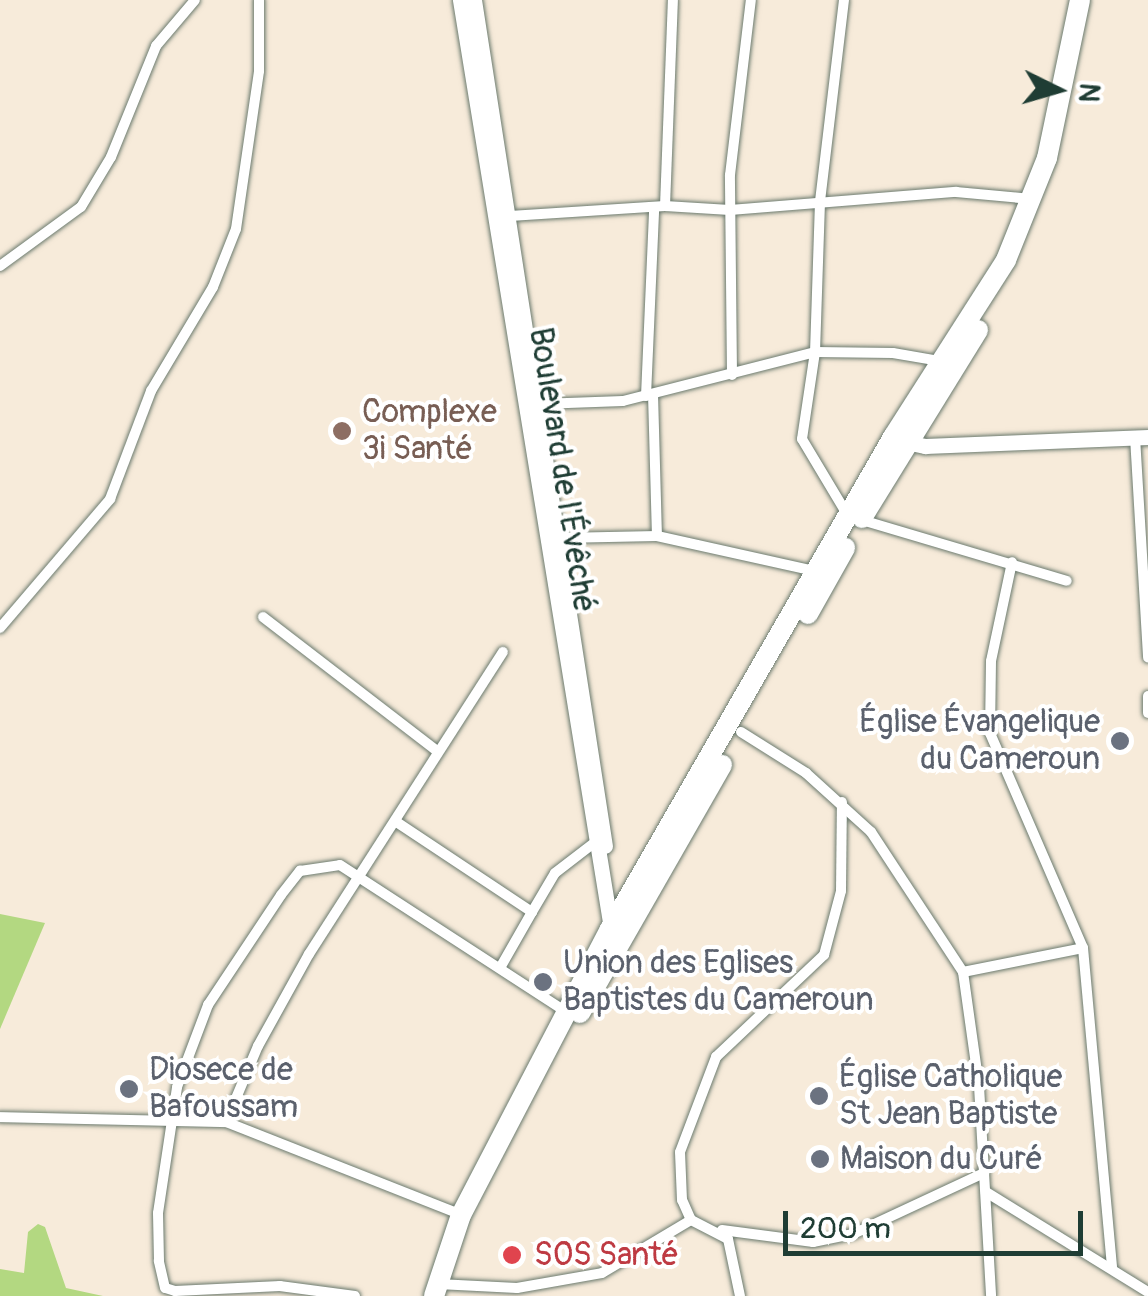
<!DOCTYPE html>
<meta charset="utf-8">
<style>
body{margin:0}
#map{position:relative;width:1148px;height:1296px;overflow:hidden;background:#f7ebda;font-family:Pangolin,sans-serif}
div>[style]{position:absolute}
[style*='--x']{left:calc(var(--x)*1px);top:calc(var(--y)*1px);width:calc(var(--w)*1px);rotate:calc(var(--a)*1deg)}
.green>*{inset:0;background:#b3d881}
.roads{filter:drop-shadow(0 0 2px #6b7a6e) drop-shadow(0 0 2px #6b7a6e)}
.street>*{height:10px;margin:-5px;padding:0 5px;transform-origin:5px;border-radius:5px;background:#fff}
.secondary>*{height:15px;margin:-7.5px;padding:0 7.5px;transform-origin:7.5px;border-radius:7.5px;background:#fff}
.primary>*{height:15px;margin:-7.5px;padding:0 7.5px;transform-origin:7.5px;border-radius:7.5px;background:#fff}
.highway>*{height:20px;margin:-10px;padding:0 10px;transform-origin:10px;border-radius:10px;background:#fff}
.dots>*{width:28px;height:28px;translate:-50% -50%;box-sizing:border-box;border:5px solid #fff;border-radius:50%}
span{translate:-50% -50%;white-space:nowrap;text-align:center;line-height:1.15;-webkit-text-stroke:8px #fff;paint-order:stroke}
.education-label{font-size:32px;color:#785e54}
.left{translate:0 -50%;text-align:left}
.street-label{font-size:32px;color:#1f3d34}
.worship-label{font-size:32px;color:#5b616d}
.right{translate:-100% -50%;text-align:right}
.health-label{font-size:32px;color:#be3a42}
.north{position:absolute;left:1008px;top:40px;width:100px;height:100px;-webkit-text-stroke:8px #fff;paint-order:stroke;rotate:95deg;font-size:28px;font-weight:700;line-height:40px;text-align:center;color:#1f3d34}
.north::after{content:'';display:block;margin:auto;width:35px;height:45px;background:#1f3d34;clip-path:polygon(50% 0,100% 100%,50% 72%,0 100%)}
.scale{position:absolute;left:783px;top:1211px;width:300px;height:45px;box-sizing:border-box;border:5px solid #1f3d34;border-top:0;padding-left:12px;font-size:30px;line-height:35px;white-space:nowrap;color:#1f3d34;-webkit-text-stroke:8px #fff;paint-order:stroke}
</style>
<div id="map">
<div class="green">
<i style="clip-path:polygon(0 914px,45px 923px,0 1029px)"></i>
<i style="clip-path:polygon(38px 1224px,45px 1227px,66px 1288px,103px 1296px,0 1296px,0 1269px,24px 1273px,28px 1232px)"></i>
</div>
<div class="roads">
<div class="street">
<i style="--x:844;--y:0;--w:203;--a:96.8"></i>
<i style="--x:820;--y:202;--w:150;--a:91.9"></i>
<i style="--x:815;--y:352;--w:88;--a:98.5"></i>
<i style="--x:802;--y:439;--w:90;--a:59.1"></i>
<i style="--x:848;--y:516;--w:228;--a:16.5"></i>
<i style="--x:665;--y:206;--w:206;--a:-87.8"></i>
<i style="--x:510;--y:216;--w:155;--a:-3.7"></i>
<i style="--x:665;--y:206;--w:65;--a:3.5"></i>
<i style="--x:730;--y:210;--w:227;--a:-4.6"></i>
<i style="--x:956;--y:192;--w:75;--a:5.3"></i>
<i style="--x:0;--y:266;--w:100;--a:-36.1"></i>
<i style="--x:81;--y:207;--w:58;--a:-59"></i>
<i style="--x:111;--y:157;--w:120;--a:-67.9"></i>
<i style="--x:156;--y:46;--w:60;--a:-49.7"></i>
<i style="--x:732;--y:375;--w:200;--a:-90.6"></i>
<i style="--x:730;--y:175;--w:176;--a:-83.2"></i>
<i style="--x:653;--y:394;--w:142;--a:88.4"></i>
<i style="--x:646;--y:396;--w:185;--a:-87.5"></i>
<i style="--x:540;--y:404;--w:83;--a:-2.1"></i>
<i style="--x:623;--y:401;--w:198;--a:-14.3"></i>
<i style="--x:815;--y:352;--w:78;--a:0.7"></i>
<i style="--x:893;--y:353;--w:48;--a:9.7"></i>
<i style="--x:1135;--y:437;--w:221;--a:86.6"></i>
<i style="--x:560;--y:538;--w:97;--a:-1.2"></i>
<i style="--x:657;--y:536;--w:162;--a:12.5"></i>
<i style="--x:263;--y:617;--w:220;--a:37.6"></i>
<i style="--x:0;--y:628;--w:170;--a:-49.5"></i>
<i style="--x:110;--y:499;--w:116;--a:-69.2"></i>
<i style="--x:151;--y:391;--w:121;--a:-59.2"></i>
<i style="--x:213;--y:287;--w:62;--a:-68.4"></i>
<i style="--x:236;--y:229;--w:160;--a:-81.7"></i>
<i style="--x:259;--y:71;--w:71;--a:-90"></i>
<i style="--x:1148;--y:696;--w:17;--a:90"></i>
<i style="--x:741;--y:732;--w:77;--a:32.2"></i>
<i style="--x:806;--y:773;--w:88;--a:42.2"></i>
<i style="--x:871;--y:832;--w:168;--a:56.7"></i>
<i style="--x:963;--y:972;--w:115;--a:82"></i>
<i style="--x:979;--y:1086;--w:210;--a:86.7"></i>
<i style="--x:398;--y:823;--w:161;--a:33.6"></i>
<i style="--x:532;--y:912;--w:64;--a:119.7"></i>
<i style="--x:532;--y:912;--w:45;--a:-59.5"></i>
<i style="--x:555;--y:873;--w:49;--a:-37.6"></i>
<i style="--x:1083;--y:948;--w:322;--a:84.8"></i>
<i style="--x:963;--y:972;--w:122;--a:-11.3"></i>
<i style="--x:1083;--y:948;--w:234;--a:-113.4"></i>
<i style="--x:990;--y:733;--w:72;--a:-89.2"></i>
<i style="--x:991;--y:661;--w:101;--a:-78"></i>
<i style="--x:0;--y:1117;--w:226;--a:1.3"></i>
<i style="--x:226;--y:1122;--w:251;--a:21.5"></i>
<i style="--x:226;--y:1122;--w:82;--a:-67.2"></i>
<i style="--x:258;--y:1046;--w:105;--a:-61"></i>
<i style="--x:309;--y:954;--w:359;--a:-57.3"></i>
<i style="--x:986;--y:1192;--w:190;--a:31.7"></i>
<i style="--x:722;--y:1230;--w:92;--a:7.5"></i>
<i style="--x:813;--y:1242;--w:41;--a:-11.3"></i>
<i style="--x:853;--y:1234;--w:145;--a:-25"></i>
<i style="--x:438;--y:1284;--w:79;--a:2.9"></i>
<i style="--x:517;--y:1288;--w:86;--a:-10"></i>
<i style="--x:602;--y:1273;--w:104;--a:-30.8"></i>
<i style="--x:355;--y:1296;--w:76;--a:-172.4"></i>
<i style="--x:280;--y:1286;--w:105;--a:177.3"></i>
<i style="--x:175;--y:1291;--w:10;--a:-163"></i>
<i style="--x:165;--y:1288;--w:28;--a:-103"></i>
<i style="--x:159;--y:1261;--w:48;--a:-91.2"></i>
<i style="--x:158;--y:1213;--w:127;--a:-81.4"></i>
<i style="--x:177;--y:1087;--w:88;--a:-69.3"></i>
<i style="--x:208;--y:1005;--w:132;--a:-56.4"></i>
<i style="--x:281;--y:895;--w:31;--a:-52"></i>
<i style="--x:300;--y:871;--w:40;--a:-8.5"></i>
<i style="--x:340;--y:865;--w:272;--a:33"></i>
<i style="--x:740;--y:1296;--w:58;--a:-101.9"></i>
<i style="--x:728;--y:1239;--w:42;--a:-152.8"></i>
<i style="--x:691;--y:1220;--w:22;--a:-114"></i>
<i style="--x:682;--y:1200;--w:48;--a:-92.4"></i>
<i style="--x:680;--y:1152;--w:102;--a:-69.2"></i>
<i style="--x:716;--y:1057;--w:149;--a:-43.4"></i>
<i style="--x:824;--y:955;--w:66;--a:-75.1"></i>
<i style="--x:841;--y:891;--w:89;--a:-89.4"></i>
</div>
<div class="secondary">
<i style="--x:901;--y:441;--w:25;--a:12"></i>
<i style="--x:925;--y:446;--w:223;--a:-2.3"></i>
</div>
<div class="primary">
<i style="--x:460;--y:0;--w:946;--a:80.76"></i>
<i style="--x:474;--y:0;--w:856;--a:81.2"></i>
</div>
<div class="highway">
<i style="--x:862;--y:518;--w:221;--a:-58.3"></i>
<i style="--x:808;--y:614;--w:76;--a:-60.7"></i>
<i style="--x:580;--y:1013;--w:286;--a:-60.2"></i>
<i style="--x:434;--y:1296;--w:85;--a:-71.6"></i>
<i style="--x:461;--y:1215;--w:322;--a:-62.5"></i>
<i style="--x:610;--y:929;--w:568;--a:-60.09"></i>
<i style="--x:893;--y:437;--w:210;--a:-57.4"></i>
<i style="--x:1006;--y:260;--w:110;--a:-68.1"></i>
<i style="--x:1047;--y:158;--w:161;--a:-78.2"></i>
</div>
</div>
<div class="dots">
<i style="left:342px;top:431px;background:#8d6e63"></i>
<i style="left:1120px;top:741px;background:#6b7280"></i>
<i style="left:543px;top:982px;background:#6b7280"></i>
<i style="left:129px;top:1089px;background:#6b7280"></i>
<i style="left:819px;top:1096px;background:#6b7280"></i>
<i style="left:820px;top:1159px;background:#6b7280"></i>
<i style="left:512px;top:1255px;background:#e0444e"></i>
</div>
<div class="education-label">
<span class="left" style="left:362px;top:431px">Complexe<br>3i Santé</span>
</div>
<div class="street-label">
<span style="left:562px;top:470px;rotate:81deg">Boulevard de l'Évêché</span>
</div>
<div class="worship-label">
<span class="right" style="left:1100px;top:741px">Église Évangelique<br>du Cameroun</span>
<span class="left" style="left:563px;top:982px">Union des Eglises<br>Baptistes du Cameroun</span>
<span class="left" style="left:149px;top:1089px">Diosece de<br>Bafoussam</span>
<span class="left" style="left:839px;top:1096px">Église Catholique<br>St Jean Baptiste</span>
<span class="left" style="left:840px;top:1159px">Maison du Curé</span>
</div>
<div class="health-label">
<span class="left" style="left:534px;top:1255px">SOS Santé</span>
</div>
<div class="north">N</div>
<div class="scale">200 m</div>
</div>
